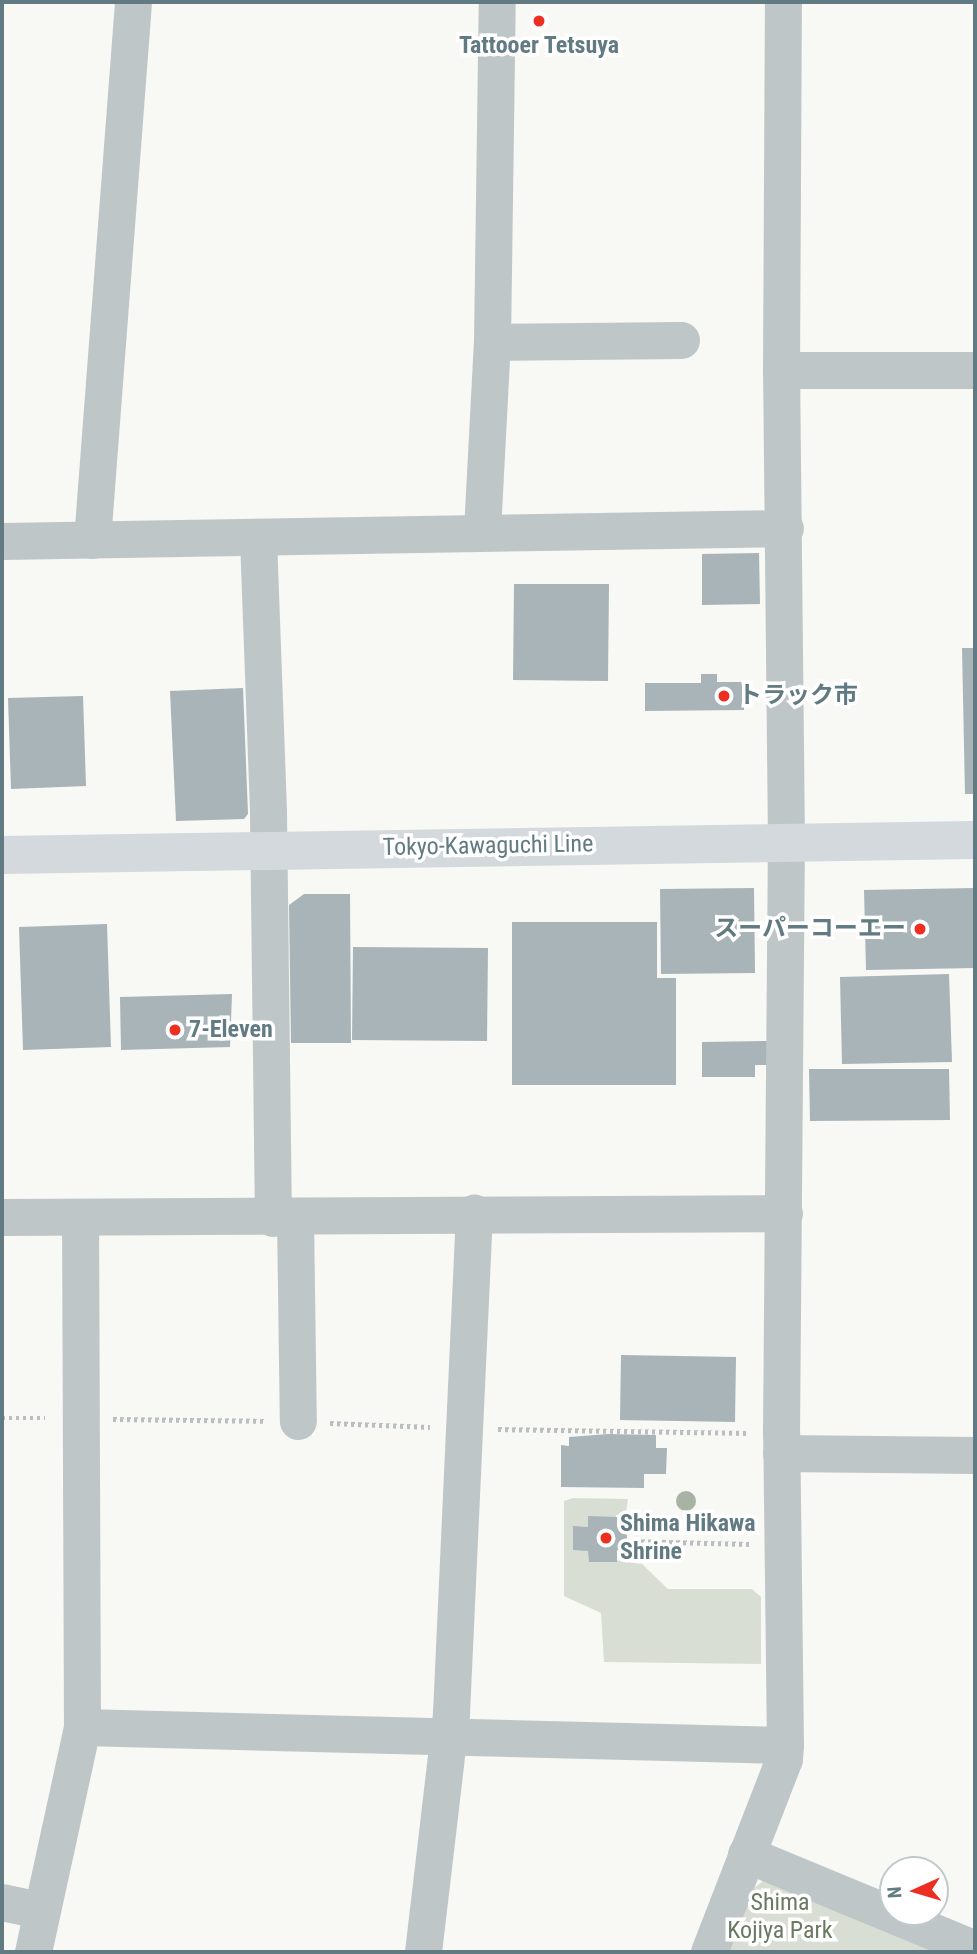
<!DOCTYPE html>
<meta charset="utf-8">
<style>
body{margin:0}
#map{position:relative;width:977px;height:1954px;overflow:hidden;background:#f8f8f5;font-family:"Roboto Condensed","Noto Sans JP",sans-serif}
div>[style]{position:absolute}
[style*='--x']{left:calc(var(--x)*1px);top:calc(var(--y)*1px);width:calc(var(--w)*1px);rotate:calc(var(--a)*1deg)}
.green>*{inset:0;background:#d9ded4}
.building>*{inset:0;background:#a8b4b8}
.path>*{height:4.5px;margin-top:-2.25px;transform-origin:0;background:repeating-linear-gradient(90deg,#b9bec0 0 3.5px,transparent 0 7px)}
.minor>*{height:37px;margin:-18.5px;padding:0 18.5px;transform-origin:18.5px;border-radius:18.5px;background:#bfc6c8}
.major>*{height:38px;margin:-19px;padding:0 19px;transform-origin:19px;border-radius:19px;background:#d3d9dc}
.trees>*{width:20px;height:20px;margin:-10px;border-radius:50%;background:#a9b3a4}
.dots>*{width:19px;height:19px;translate:-50% -50%;box-sizing:border-box;border:4px solid #fff;border-radius:50%}
span{translate:-50% -50%;white-space:nowrap;text-align:center;line-height:1.15;-webkit-text-stroke:7px #fff;paint-order:stroke}
.poi-label{font-size:24px;color:#627a82;font-weight:700}
.left{translate:0 -50%;text-align:left}
.right{translate:-100% -50%;text-align:right}
.street-label{font-size:24px;color:#627a82}
.park-label{font-size:24px;color:#697a61}
.frame{position:absolute;inset:0;border:4px solid #627a82;pointer-events:none}
.north{position:absolute;left:879px;top:1856px;width:70px;height:70px;box-sizing:border-box;background:#fff;border:2px solid #c0cacd;border-radius:50%;rotate:266deg;font-size:19px;font-weight:700;line-height:28px;text-align:center;color:#627a82}
.north::after{content:'';display:block;margin:auto;width:24px;height:32px;background:#ed2f21;clip-path:polygon(50% 0,100% 100%,50% 72%,0 100%)}
</style>
<div id="map">
<div class="green">
<i style="clip-path:polygon(573px 1498px,628px 1499px,626px 1513px,616px 1515px,615px 1560px,642px 1564px,668px 1589px,752px 1589px,761px 1597px,761px 1664px,604px 1662px,601px 1613px,564px 1596px,564px 1501px)"></i>
<i style="clip-path:polygon(770px 1875px,949px 1952px,728px 1952px,752px 1890px)"></i>
</div>
<div class="building">
<i style="clip-path:polygon(759px 553px,760px 604px,702px 605px,702px 554px)"></i>
<i style="clip-path:polygon(514px 584px,609px 584px,608px 681px,513px 680px)"></i>
<i style="clip-path:polygon(962px 648px,975px 648px,975px 794px,965px 794px)"></i>
<i style="clip-path:polygon(701px 674px,717px 674px,717px 682px,744px 682px,744px 710px,645px 711px,645px 683px,701px 683px)"></i>
<i style="clip-path:polygon(243px 688px,248px 814px,244px 819px,176px 821px,170px 691px)"></i>
<i style="clip-path:polygon(83px 696px,86px 786px,11px 789px,8px 698px)"></i>
<i style="clip-path:polygon(754px 888px,755px 973px,661px 974px,660px 889px)"></i>
<i style="clip-path:polygon(975px 888px,975px 968px,866px 970px,864px 890px)"></i>
<i style="clip-path:polygon(304px 894px,350px 894px,351px 1043px,291px 1043px,289px 905px)"></i>
<i style="clip-path:polygon(512px 922px,657px 922px,657px 978px,676px 978px,676px 1085px,512px 1085px)"></i>
<i style="clip-path:polygon(107px 924px,111px 1047px,23px 1050px,19px 927px)"></i>
<i style="clip-path:polygon(353px 947px,488px 948px,487px 1041px,352px 1040px)"></i>
<i style="clip-path:polygon(949px 974px,952px 1062px,842px 1064px,840px 977px)"></i>
<i style="clip-path:polygon(232px 994px,230px 1047px,121px 1050px,120px 997px)"></i>
<i style="clip-path:polygon(767px 1041px,767px 1065px,755px 1065px,755px 1077px,702px 1077px,702px 1042px)"></i>
<i style="clip-path:polygon(809px 1069px,949px 1069px,950px 1120px,810px 1121px)"></i>
<i style="clip-path:polygon(621px 1355px,736px 1357px,735px 1422px,620px 1420px)"></i>
<i style="clip-path:polygon(608px 1434px,656px 1435px,656px 1448px,667px 1448px,666px 1474px,644px 1474px,644px 1488px,561px 1487px,561px 1445px,569px 1446px,569px 1437px)"></i>
<i style="clip-path:polygon(588px 1516px,617px 1517px,617px 1527px,627px 1527px,627px 1551px,617px 1551px,617px 1562px,589px 1562px,588px 1551px,573px 1550px,573px 1526px,588px 1527px)"></i>
</div>
<div class="path">
<i style="--x:2;--y:1418;--w:43;--a:0"></i>
<i style="--x:113;--y:1419;--w:153;--a:0.7"></i>
<i style="--x:330;--y:1423;--w:100;--a:2.3"></i>
<i style="--x:498;--y:1429;--w:251;--a:0.9"></i>
<i style="--x:627;--y:1541;--w:122;--a:1.4"></i>
</div>
<div class="minor">
<i style="--x:492;--y:342;--w:189;--a:-0.6"></i>
<i style="--x:781;--y:370;--w:194;--a:0"></i>
<i style="--x:482;--y:531;--w:189;--a:-87"></i>
<i style="--x:492;--y:342;--w:340;--a:-89.2"></i>
<i style="--x:258;--y:538;--w:275;--a:87.9"></i>
<i style="--x:268;--y:813;--w:405;--a:89.3"></i>
<i style="--x:92;--y:540;--w:540;--a:-85.64"></i>
<i style="--x:2;--y:541;--w:783;--a:-0.95"></i>
<i style="--x:2;--y:1217;--w:782;--a:-0.29"></i>
<i style="--x:295;--y:1217;--w:204;--a:89.2"></i>
<i style="--x:781;--y:1453;--w:194;--a:0.6"></i>
<i style="--x:82;--y:1727;--w:703;--a:1.47"></i>
<i style="--x:746;--y:1854;--w:248;--a:22.5"></i>
<i style="--x:2;--y:1902;--w:40;--a:12"></i>
<i style="--x:33;--y:1952;--w:230;--a:-77.7"></i>
<i style="--x:82;--y:1727;--w:510;--a:-90.22"></i>
<i style="--x:423;--y:1952;--w:241;--a:-83.3"></i>
<i style="--x:451;--y:1713;--w:501;--a:-87.37"></i>
<i style="--x:709;--y:1952;--w:207;--a:-68.8"></i>
<i style="--x:784;--y:1759;--w:14;--a:-86"></i>
<i style="--x:785;--y:1745;--w:312;--a:-90.7"></i>
<i style="--x:781;--y:1433;--w:591;--a:-89.52"></i>
<i style="--x:786;--y:842;--w:472;--a:-90.6"></i>
<i style="--x:781;--y:370;--w:368;--a:-89.7"></i>
</div>
<div class="major">
<i style="--x:2;--y:855;--w:973;--a:-0.88"></i>
</div>
<div class="trees">
<i style="left:686px;top:1501px"></i>
</div>
<div class="dots">
<i style="left:539px;top:21px;background:#ed2f21"></i>
<i style="left:724px;top:696px;background:#ed2f21"></i>
<i style="left:920px;top:929px;background:#ed2f21"></i>
<i style="left:175px;top:1030px;background:#ed2f21"></i>
<i style="left:606px;top:1538px;background:#ed2f21"></i>
</div>
<div class="poi-label">
<span style="left:539px;top:46px">Tattooer Tetsuya</span>
<span class="left" style="left:738px;top:696px">トラック市</span>
<span class="right" style="left:906px;top:929px">スーパーコーエー</span>
<span class="left" style="left:189px;top:1030px">7-Eleven</span>
<span class="left" style="left:620px;top:1538px">Shima Hikawa<br>Shrine</span>
</div>
<div class="street-label">
<span style="left:488px;top:846px;rotate:-1deg">Tokyo-Kawaguchi Line</span>
</div>
<div class="park-label">
<span style="left:780px;top:1917px">Shima<br>Kojiya Park</span>
</div>
<div class="frame"></div>
<div class="north">N</div>
</div>
